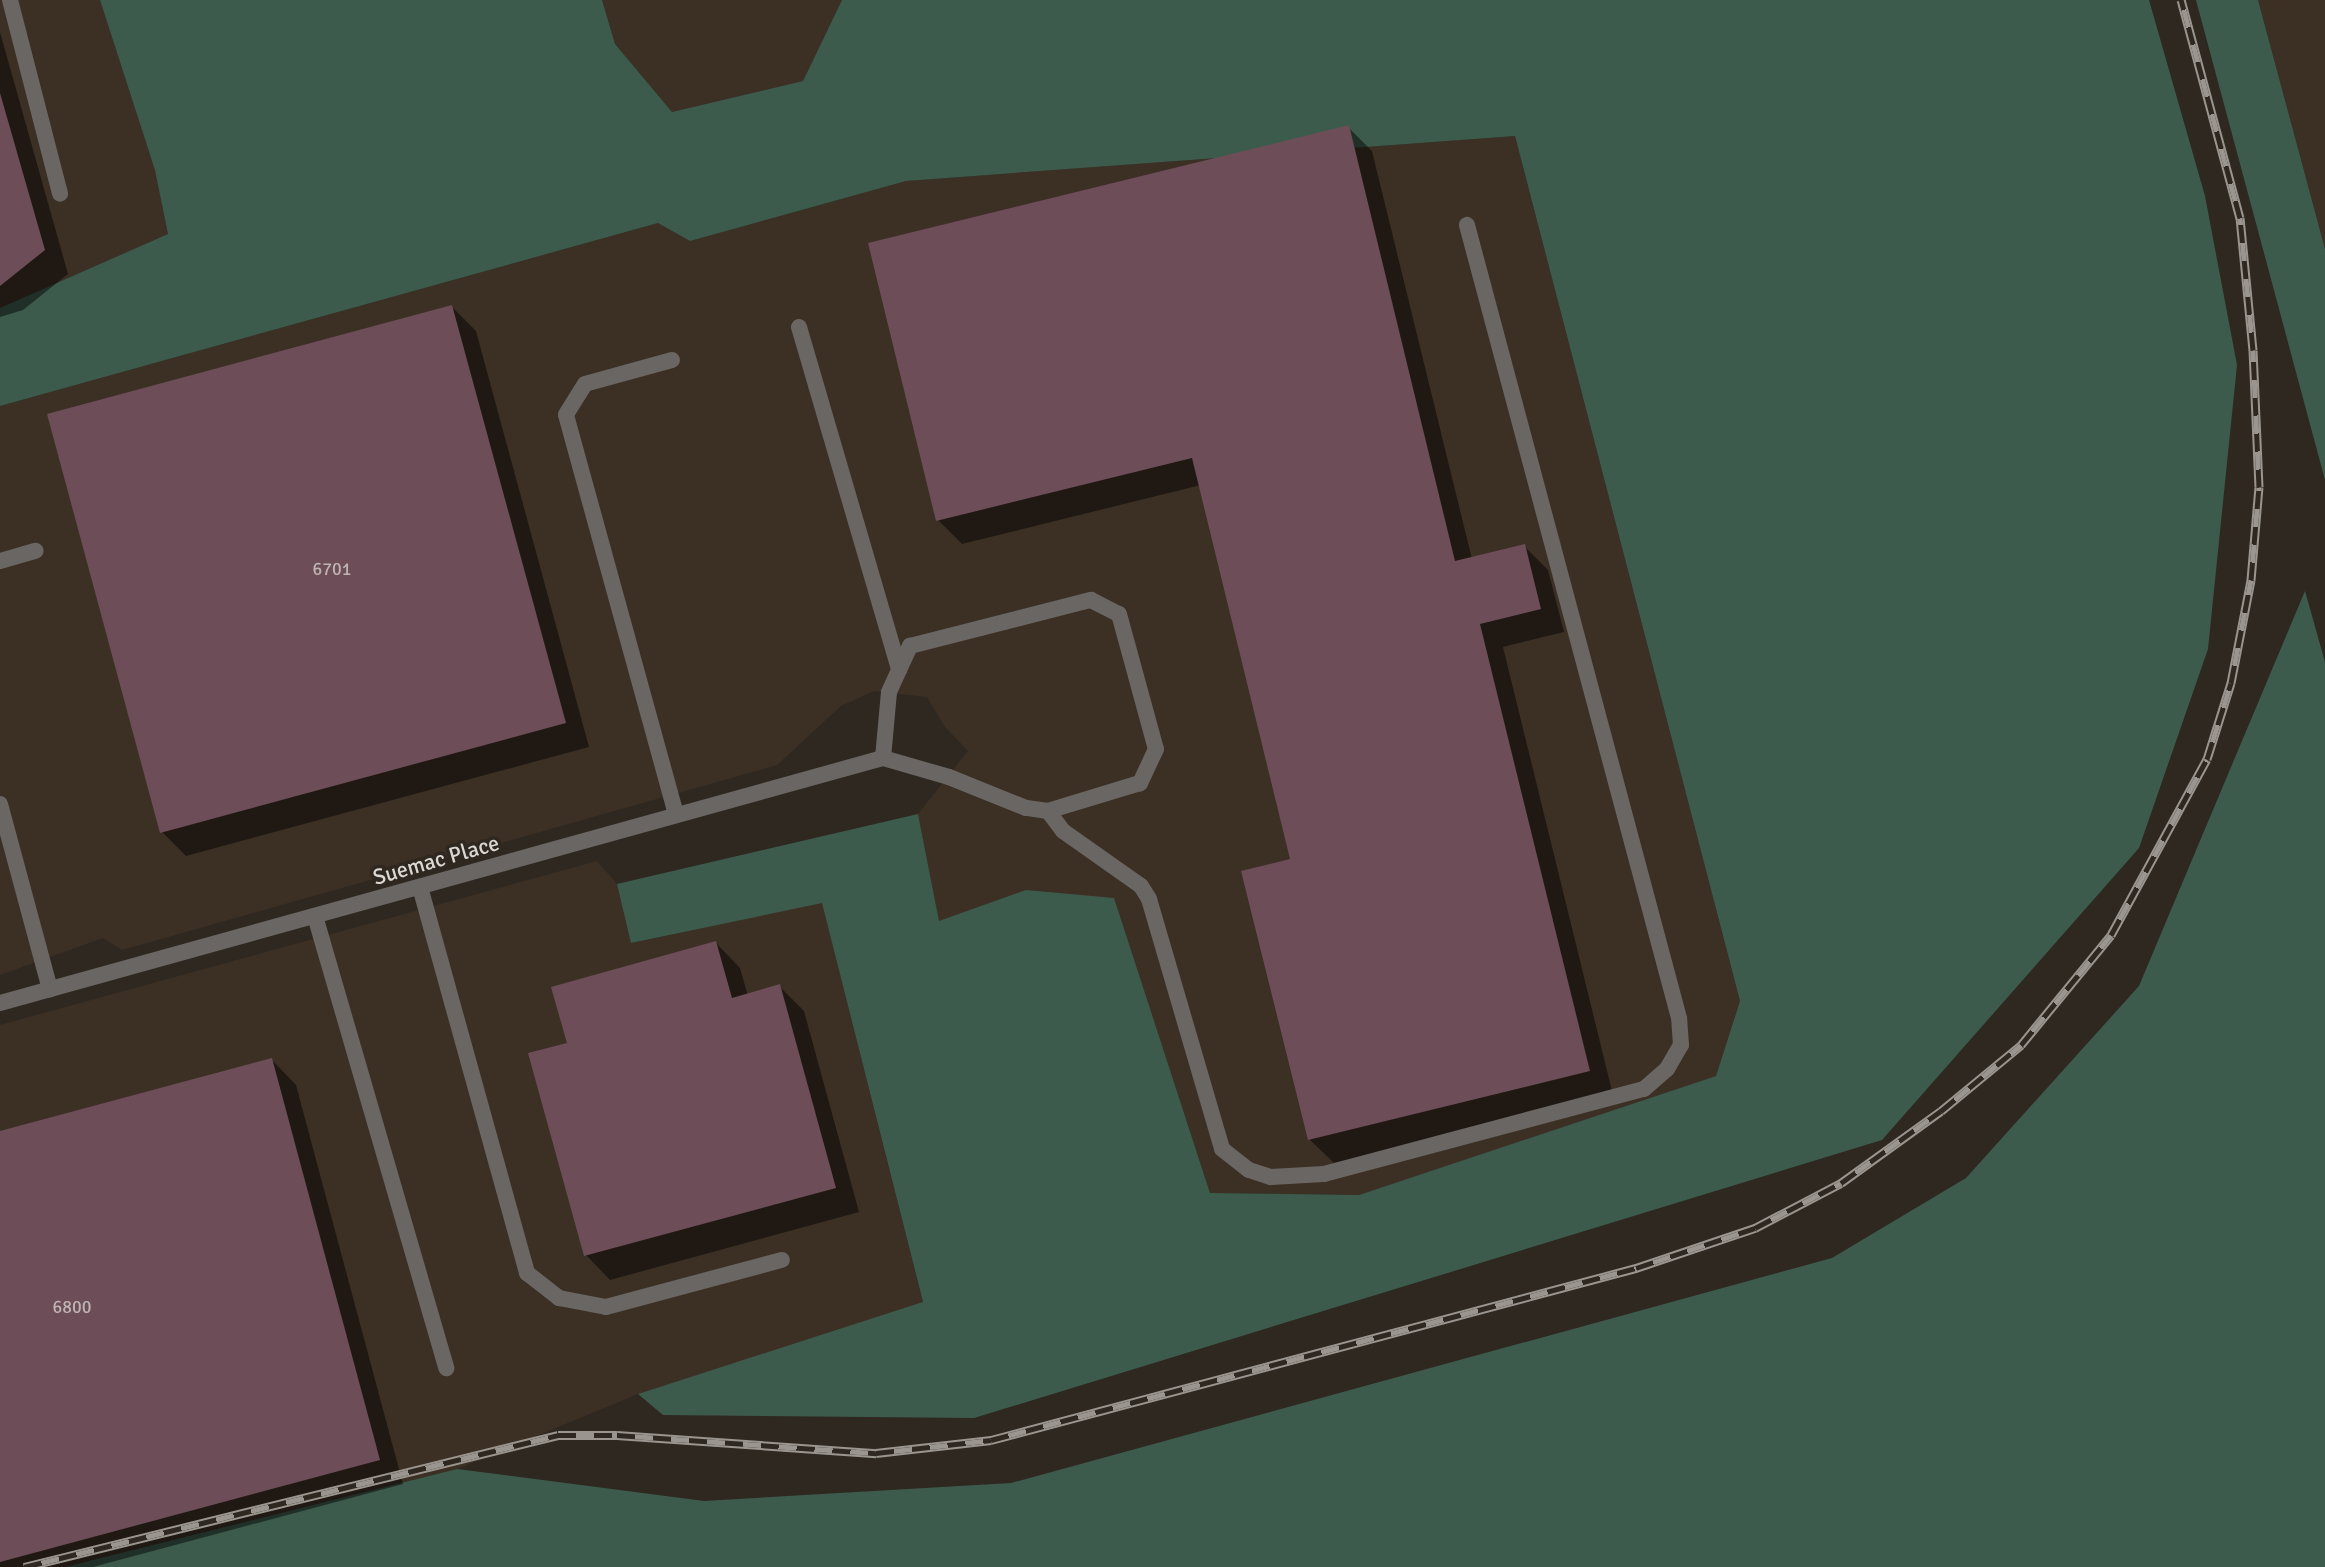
<!DOCTYPE html>
<style>
body{margin:0}
#map{position:relative;width:2325px;height:1567px;overflow:hidden;background:#2f2821;font-family:Signika,sans-serif}
div>[style]{position:absolute}
[style*='--x']{left:calc(var(--x)*1px);top:calc(var(--y)*1px);width:calc(var(--w)*1px);rotate:calc(var(--a)*1deg)}
.built>*{inset:0;background:#3c3025}
.green>*{inset:0;background:#3c5b4c}
.shadow>*{inset:0;background:#0007}
.building>*{inset:0;background:#6c4d58}
.service>*{height:16px;margin:-8px;padding:0 8px;transform-origin:8px;border-radius:8px;background:#6a6663}
.minor>*{height:16px;margin:-8px;padding:0 8px;transform-origin:8px;border-radius:8px;background:#6a6663}
.rail>*{height:9px;margin-top:-4.5px;transform-origin:0;background:repeating-linear-gradient(90deg,#2f2821 0 18px,#9a958f 0 36px);box-sizing:border-box;border-block:2px solid #9a958f}
span{translate:-50% -50%;white-space:nowrap;text-align:center;line-height:1.15;-webkit-text-stroke:7px #2f2821;paint-order:stroke}
.number-label{font-size:18px;color:#bfb4b4}
.number-label span{-webkit-text-stroke-width:0}
.street-label{font-size:22px;color:#dbd7d3}
</style>
<div id="map">
<div class="built">
<i style="clip-path:polygon(0 0,100px 0,156px 170px,168px 234px,0 308px)"></i>
<i style="clip-path:polygon(602px 0,842px 0,803px 81px,672px 112px,615px 44px)"></i>
<i style="clip-path:polygon(2258px 0,2325px 0,2325px 249px)"></i>
<i style="clip-path:polygon(1515px 136px,1740px 1001px,1716px 1076px,1359px 1195px,1210px 1193px,1114px 899px,1026px 890px,939px 922px,918px 814px,968px 751px,945px 727px,927px 697px,874px 691px,841px 706px,777px 765px,122px 950px,103px 938px,0 975px,0 406px,658px 223px,690px 241px,906px 181px)"></i>
<i style="clip-path:polygon(597px 861px,617px 884px,632px 943px,822px 902px,923px 1303px,638px 1394px,457px 1469px,65px 1567px,0 1567px,0 1025px)"></i>
</div>
<div class="green">
<i style="clip-path:polygon(100px 0,602px 0,615px 44px,672px 112px,803px 81px,842px 0,2149px 0,2205px 196px,2237px 365px,2208px 649px,2139px 848px,1882px 1140px,974px 1418px,663px 1415px,638px 1394px,923px 1302px,822px 903px,631px 943px,617px 884px,918px 814px,939px 921px,1026px 890px,1114px 898px,1210px 1193px,1359px 1195px,1716px 1076px,1740px 1001px,1515px 136px,906px 181px,690px 241px,658px 223px,0 406px,0 308px,168px 234px,155px 170px)"></i>
<i style="clip-path:polygon(2196px 0,2258px 0,2325px 249px,2325px 480px)"></i>
<i style="clip-path:polygon(2305px 591px,2325px 662px,2325px 1567px,65px 1567px,457px 1469px,704px 1501px,1011px 1483px,1832px 1258px,1966px 1178px,2139px 986px)"></i>
</div>
<div class="shadow">
<i style="clip-path:polygon(0 32px,68px 274px,23px 310px,0 317px)"></i>
<i style="clip-path:polygon(1348px 127px,1372px 151px,1472px 559px,1524px 546px,1548px 570px,1564px 632px,1503px 647px,1613px 1095px,1334px 1163px,1309px 1139px,1293px 860px,1201px 485px,962px 544px,938px 520px)"></i>
<i style="clip-path:polygon(452px 307px,476px 331px,589px 747px,186px 856px,162px 832px)"></i>
<i style="clip-path:polygon(716px 943px,740px 968px,748px 996px,780px 987px,804px 1011px,859px 1212px,610px 1280px,586px 1255px,570px 1044px)"></i>
<i style="clip-path:polygon(272px 1060px,296px 1085px,403px 1484px,93px 1567px,0 1567px,0 1133px)"></i>
</div>
<div class="building">
<i style="clip-path:polygon(0 93px,45px 250px,0 286px)"></i>
<i style="clip-path:polygon(1349px 125px,1455px 561px,1525px 544px,1541px 609px,1480px 624px,1590px 1071px,1308px 1140px,1241px 871px,1290px 859px,1192px 458px,936px 521px,868px 243px)"></i>
<i style="clip-path:polygon(452px 305px,566px 723px,160px 833px,47px 414px)"></i>
<i style="clip-path:polygon(716px 941px,732px 998px,780px 984px,836px 1188px,584px 1256px,528px 1053px,567px 1043px,551px 987px)"></i>
<i style="clip-path:polygon(272px 1058px,380px 1460px,0 1562px,0 1131px)"></i>
</div>
<div class="service">
<i style="--x:10;--y:0;--w:200;--a:75.5"></i>
<i style="--x:799;--y:327;--w:357;--a:73.7"></i>
<i style="--x:672;--y:360;--w:90;--a:164.6"></i>
<i style="--x:585;--y:384;--w:36;--a:122"></i>
<i style="--x:566;--y:415;--w:415;--a:74.6"></i>
<i style="--x:0;--y:561;--w:37;--a:-16"></i>
<i style="--x:1091;--y:600;--w:31;--a:27"></i>
<i style="--x:1119;--y:614;--w:140;--a:74.7"></i>
<i style="--x:1156;--y:749;--w:38;--a:115"></i>
<i style="--x:1140;--y:783;--w:96;--a:163.1"></i>
<i style="--x:1048;--y:811;--w:22;--a:-172"></i>
<i style="--x:1026;--y:808;--w:83;--a:-158.1"></i>
<i style="--x:949;--y:777;--w:69;--a:-163.9"></i>
<i style="--x:883;--y:758;--w:66;--a:-84.8"></i>
<i style="--x:889;--y:692;--w:51;--a:-65.5"></i>
<i style="--x:910;--y:646;--w:187;--a:-14.3"></i>
<i style="--x:0;--y:804;--w:192;--a:74.9"></i>
<i style="--x:1048;--y:811;--w:25;--a:53"></i>
<i style="--x:1063;--y:831;--w:95;--a:35.2"></i>
<i style="--x:1141;--y:886;--w:15;--a:58"></i>
<i style="--x:1149;--y:899;--w:260;--a:73.7"></i>
<i style="--x:1222;--y:1149;--w:34;--a:38"></i>
<i style="--x:1249;--y:1170;--w:23;--a:18"></i>
<i style="--x:1271;--y:1177;--w:53;--a:-3.2"></i>
<i style="--x:1324;--y:1174;--w:331;--a:-14.9"></i>
<i style="--x:1644;--y:1089;--w:30;--a:-41"></i>
<i style="--x:1667;--y:1069;--w:28;--a:-60"></i>
<i style="--x:1681;--y:1045;--w:27;--a:-94"></i>
<i style="--x:1679;--y:1018;--w:821;--a:-104.97"></i>
<i style="--x:420;--y:887;--w:401;--a:74.5"></i>
<i style="--x:527;--y:1273;--w:41;--a:38"></i>
<i style="--x:559;--y:1298;--w:48;--a:10.8"></i>
<i style="--x:606;--y:1307;--w:182;--a:-15"></i>
<i style="--x:315;--y:916;--w:471;--a:73.8"></i>
</div>
<div class="minor">
<i style="--x:0;--y:1003;--w:916;--a:-15.51"></i>
</div>
<div class="rail">
<i style="--x:24;--y:1567;--w:550;--a:-13.88"></i>
<i style="--x:558;--y:1435;--w:59;--a:0"></i>
<i style="--x:617;--y:1435;--w:260;--a:4"></i>
<i style="--x:876;--y:1453;--w:116;--a:-6.4"></i>
<i style="--x:991;--y:1440;--w:668;--a:-14.93"></i>
<i style="--x:1636;--y:1268;--w:126;--a:-18.6"></i>
<i style="--x:1755;--y:1228;--w:97;--a:-27.6"></i>
<i style="--x:1841;--y:1183;--w:123;--a:-35.8"></i>
<i style="--x:1941;--y:1111;--w:104;--a:-39.5"></i>
<i style="--x:2021;--y:1045;--w:142;--a:-50.7"></i>
<i style="--x:2111;--y:935;--w:200;--a:-61.4"></i>
<i style="--x:2207;--y:759;--w:80;--a:-72.5"></i>
<i style="--x:2231;--y:683;--w:105;--a:-79"></i>
<i style="--x:2251;--y:580;--w:93;--a:-85.1"></i>
<i style="--x:2259;--y:487;--w:137;--a:-92.5"></i>
<i style="--x:2253;--y:350;--w:133;--a:-95.6"></i>
<i style="--x:2240;--y:218;--w:226;--a:-105.1"></i>
</div>
<div class="number-label">
<span style="left:332px;top:569px">6701</span>
<span style="left:72px;top:1307px">6800</span>
</div>
<div class="street-label">
<span style="left:436px;top:860px;rotate:-16deg">Suemac Place</span>
</div>
</div>
